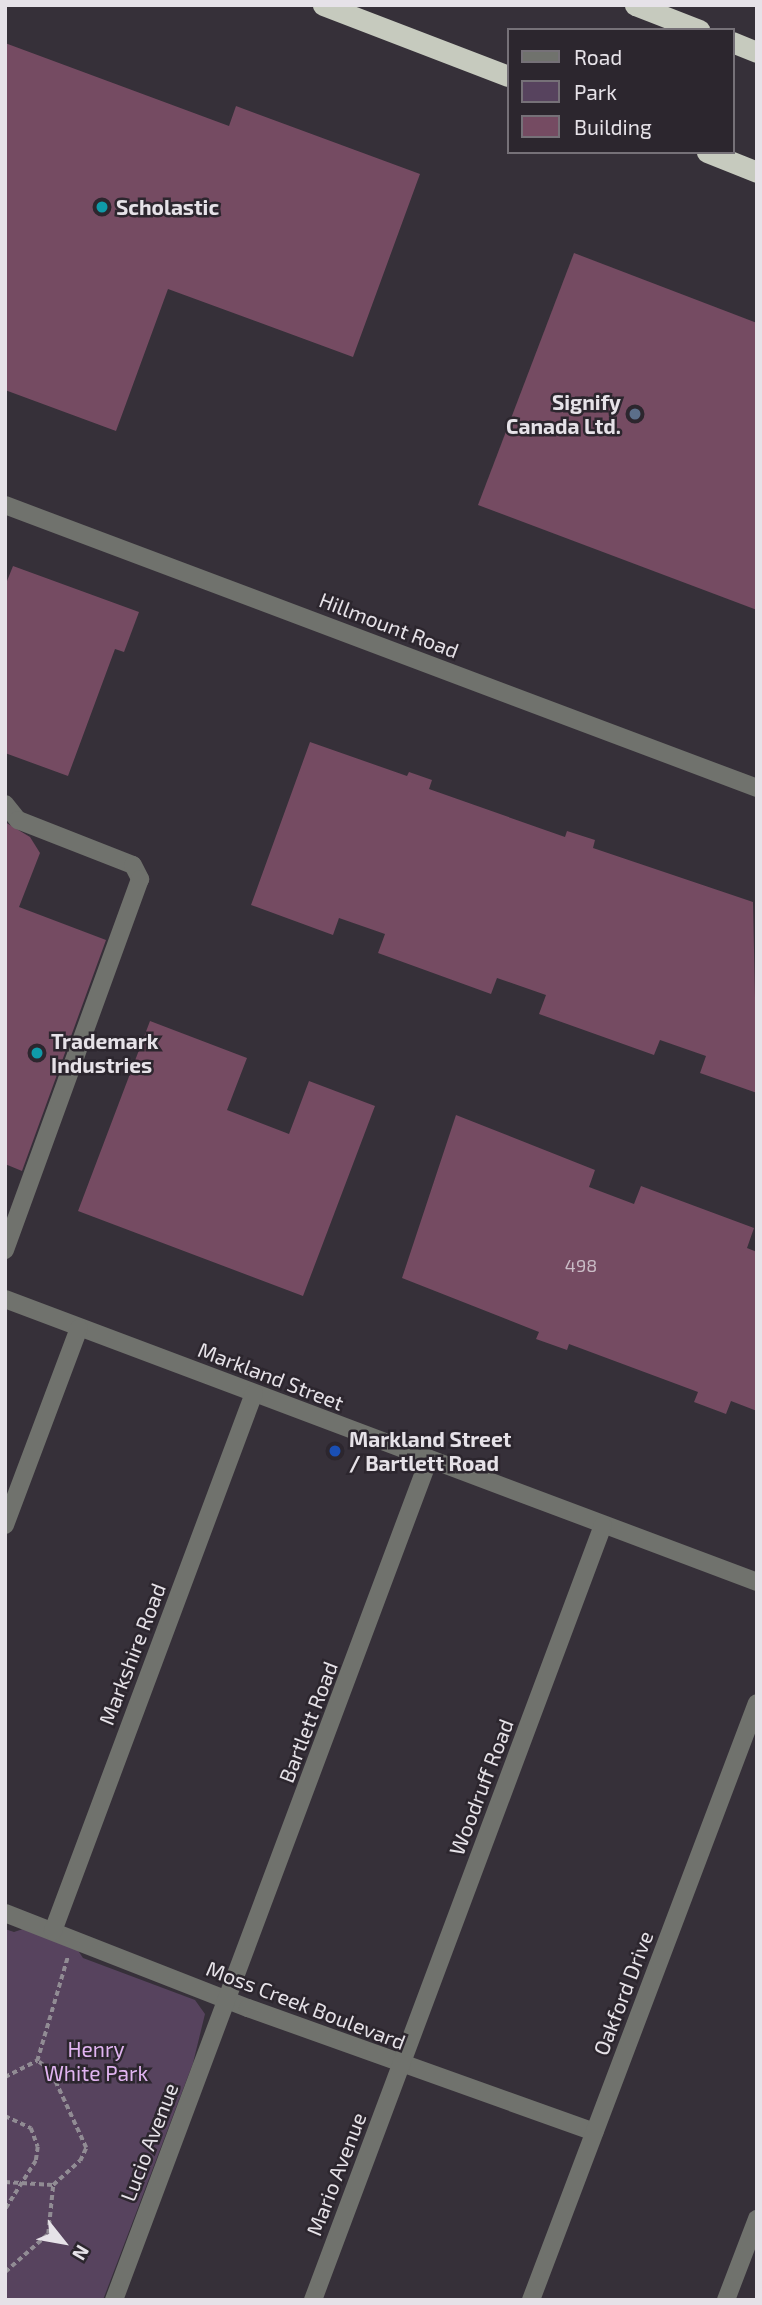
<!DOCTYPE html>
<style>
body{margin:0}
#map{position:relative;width:762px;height:2305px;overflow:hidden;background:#363039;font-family:"Exo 2",sans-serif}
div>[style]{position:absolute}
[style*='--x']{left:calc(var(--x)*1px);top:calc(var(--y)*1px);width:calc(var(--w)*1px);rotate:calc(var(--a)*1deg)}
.green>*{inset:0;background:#57435e}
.building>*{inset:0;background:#754b62}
.path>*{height:3.5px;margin-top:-1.75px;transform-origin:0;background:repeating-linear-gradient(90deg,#918c94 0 5px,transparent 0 8.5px)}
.minor>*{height:18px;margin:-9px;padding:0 9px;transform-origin:9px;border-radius:9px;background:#70726d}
.highway>*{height:21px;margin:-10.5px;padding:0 10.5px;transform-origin:10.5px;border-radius:10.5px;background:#c6cabe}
.dots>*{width:19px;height:19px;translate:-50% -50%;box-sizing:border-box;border:4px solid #2c262e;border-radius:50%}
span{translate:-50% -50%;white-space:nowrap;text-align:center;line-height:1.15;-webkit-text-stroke:5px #2c262e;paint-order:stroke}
.number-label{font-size:18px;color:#cabcc6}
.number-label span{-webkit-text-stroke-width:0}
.poi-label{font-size:21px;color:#e6e2e8;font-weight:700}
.left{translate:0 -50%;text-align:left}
.right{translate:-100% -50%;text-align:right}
.street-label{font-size:21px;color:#e6e2e8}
.park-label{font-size:21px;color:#e1b4f1}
.frame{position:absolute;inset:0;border:7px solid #e6e2e8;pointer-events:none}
.legend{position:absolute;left:507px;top:28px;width:228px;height:126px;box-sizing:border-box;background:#2c262e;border:2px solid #767178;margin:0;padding:9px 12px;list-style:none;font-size:21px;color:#e6e2e8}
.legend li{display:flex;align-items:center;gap:14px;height:35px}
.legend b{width:35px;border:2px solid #767178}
.north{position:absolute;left:28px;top:2207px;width:70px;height:70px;-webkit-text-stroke:5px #2c262e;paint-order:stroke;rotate:121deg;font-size:19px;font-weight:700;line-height:28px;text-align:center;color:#e6e2e8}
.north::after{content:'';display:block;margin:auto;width:24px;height:32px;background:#e6e2e8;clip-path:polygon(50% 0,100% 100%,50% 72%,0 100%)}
</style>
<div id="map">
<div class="green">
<i style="clip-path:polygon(5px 1929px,14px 1932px,23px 1929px,77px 1949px,83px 1958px,195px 2000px,205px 2014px,193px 2063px,103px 2300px,5px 2300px)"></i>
</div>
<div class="building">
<i style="clip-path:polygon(5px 43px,229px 126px,236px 106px,420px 174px,353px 357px,168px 289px,116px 431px,5px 390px)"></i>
<i style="clip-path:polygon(574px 253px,757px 323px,757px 610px,478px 505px)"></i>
<i style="clip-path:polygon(13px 566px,139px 612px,124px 652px,115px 649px,68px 776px,5px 753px,5px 586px)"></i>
<i style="clip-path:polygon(310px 742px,407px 776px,409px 772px,432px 780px,429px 789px,565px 837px,567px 831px,595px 840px,593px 848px,753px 902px,757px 1093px,700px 1073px,706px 1056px,660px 1040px,654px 1055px,539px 1014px,546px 995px,497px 978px,491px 994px,378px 953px,385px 934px,339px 918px,333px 935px,251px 905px)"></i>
<i style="clip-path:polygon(5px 822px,30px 837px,40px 853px,19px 907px,106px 940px,22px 1171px,5px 1164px)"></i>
<i style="clip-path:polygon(150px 1021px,247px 1058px,227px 1110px,289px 1134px,309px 1081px,375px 1106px,303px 1296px,78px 1211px)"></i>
<i style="clip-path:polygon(456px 1115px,595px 1170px,589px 1187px,634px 1204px,641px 1186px,754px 1228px,747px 1248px,757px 1252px,757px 1411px,731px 1401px,726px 1414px,694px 1402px,698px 1392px,569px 1344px,567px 1350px,536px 1339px,539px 1332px,402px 1278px)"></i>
</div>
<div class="path">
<i style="--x:5;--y:2077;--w:36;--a:-27"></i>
<i style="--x:37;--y:2061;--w:109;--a:-73.6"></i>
<i style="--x:5;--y:2116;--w:29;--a:25"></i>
<i style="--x:31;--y:2128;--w:20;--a:70"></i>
<i style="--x:38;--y:2147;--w:14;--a:98"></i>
<i style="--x:36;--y:2161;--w:58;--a:122.3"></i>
<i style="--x:5;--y:2182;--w:48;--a:3.6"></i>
<i style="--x:5;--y:2272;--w:57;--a:-41.5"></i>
<i style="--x:48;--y:2234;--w:49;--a:-84.2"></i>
<i style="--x:53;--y:2185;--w:36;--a:-42"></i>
<i style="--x:80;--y:2161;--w:14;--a:-65"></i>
<i style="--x:86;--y:2148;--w:86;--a:-114.8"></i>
<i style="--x:50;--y:2070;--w:16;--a:-145"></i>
</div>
<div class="minor">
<i style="--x:5;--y:505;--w:803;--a:20.62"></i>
<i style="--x:5;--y:804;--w:21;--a:51"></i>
<i style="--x:18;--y:820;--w:123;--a:21.4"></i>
<i style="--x:133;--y:865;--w:16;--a:63"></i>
<i style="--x:140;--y:879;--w:395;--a:110"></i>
<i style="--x:5;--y:1299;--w:803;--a:20.62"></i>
<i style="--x:5;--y:1525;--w:210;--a:-69.4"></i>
<i style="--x:5;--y:1913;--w:261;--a:21.4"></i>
<i style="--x:248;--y:2008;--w:368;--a:19.7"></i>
<i style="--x:53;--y:1931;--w:574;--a:-69.51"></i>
<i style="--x:114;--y:2300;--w:898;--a:-69.47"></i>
<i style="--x:313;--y:2300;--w:827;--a:-69.48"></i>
<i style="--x:531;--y:2300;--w:638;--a:-69.27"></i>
<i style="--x:726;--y:2300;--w:87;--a:-69.1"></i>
</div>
<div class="highway">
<i style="--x:323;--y:5;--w:198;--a:21"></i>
<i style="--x:635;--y:5;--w:69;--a:21.3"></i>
<i style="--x:732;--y:42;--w:27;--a:22"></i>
<i style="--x:707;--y:152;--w:54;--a:21.8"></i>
</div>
<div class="dots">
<i style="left:102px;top:207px;background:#0f9aa8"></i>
<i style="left:635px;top:414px;background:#5c6f8a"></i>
<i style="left:37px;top:1053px;background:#0f9aa8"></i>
<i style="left:335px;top:1451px;background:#1a4fb4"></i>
</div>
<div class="number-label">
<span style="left:581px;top:1265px">498</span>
</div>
<div class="poi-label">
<span class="left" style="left:116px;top:207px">Scholastic</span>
<span class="right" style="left:621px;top:414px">Signify<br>Canada Ltd.</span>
<span class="left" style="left:51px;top:1053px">Trademark<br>Industries</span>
<span class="left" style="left:349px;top:1451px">Markland Street<br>/ Bartlett Road</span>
</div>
<div class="street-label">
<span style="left:389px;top:625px;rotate:21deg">Hillmount Road</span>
<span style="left:271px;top:1376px;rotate:21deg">Markland Street</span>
<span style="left:132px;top:1654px;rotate:-69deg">Markshire Road</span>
<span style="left:308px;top:1722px;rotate:-69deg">Bartlett Road</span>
<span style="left:481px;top:1787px;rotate:-69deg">Woodruff Road</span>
<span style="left:623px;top:1993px;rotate:-69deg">Oakford Drive</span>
<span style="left:306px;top:2005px;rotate:21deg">Moss Creek Boulevard</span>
<span style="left:149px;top:2142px;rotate:-69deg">Lucio Avenue</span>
<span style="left:336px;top:2174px;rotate:-69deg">Mario Avenue</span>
</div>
<div class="park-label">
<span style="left:96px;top:2061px">Henry<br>White Park</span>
</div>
<div class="frame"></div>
<ul class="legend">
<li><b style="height:9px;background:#70726d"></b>Road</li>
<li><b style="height:19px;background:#57435e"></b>Park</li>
<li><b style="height:19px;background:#754b62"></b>Building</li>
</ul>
<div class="north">N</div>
</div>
